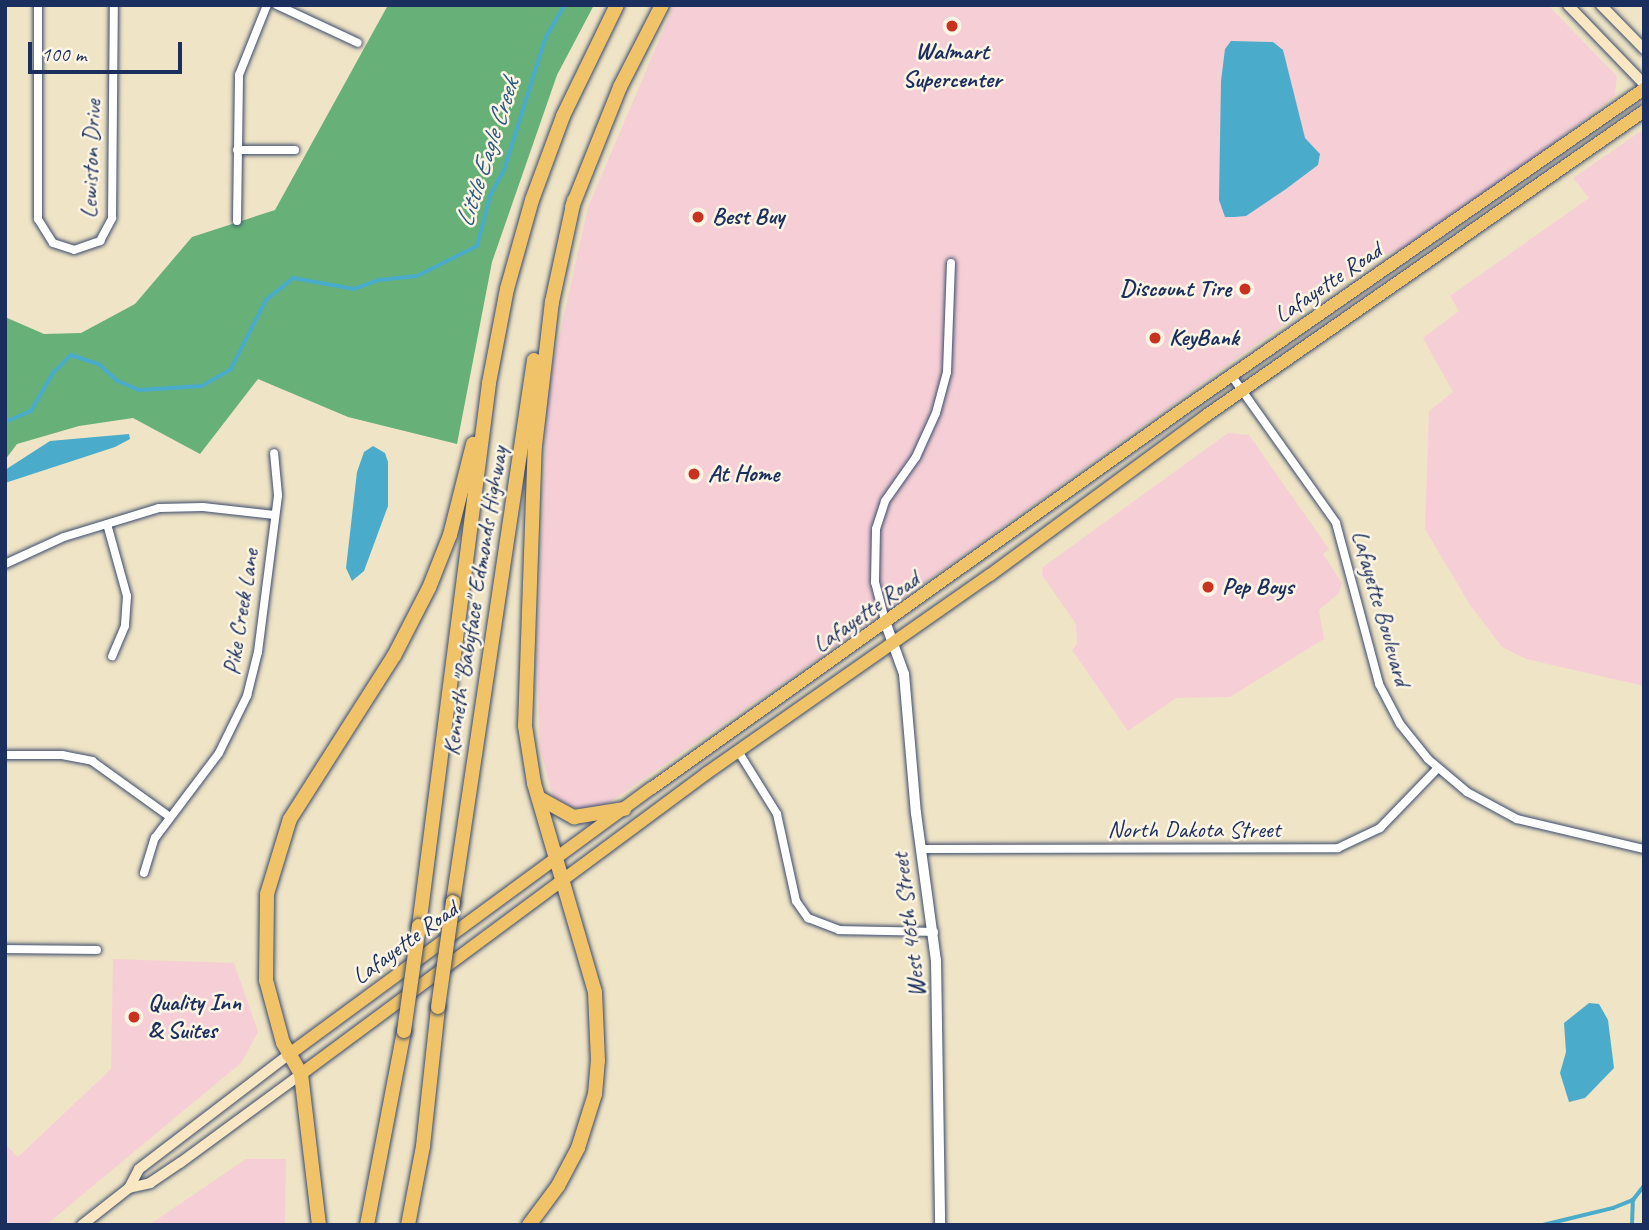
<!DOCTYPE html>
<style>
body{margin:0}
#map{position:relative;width:1649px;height:1230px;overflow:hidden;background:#efe4c5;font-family:Caveat,sans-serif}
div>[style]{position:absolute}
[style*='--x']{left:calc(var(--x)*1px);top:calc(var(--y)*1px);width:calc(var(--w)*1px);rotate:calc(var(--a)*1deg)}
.built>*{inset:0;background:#f6cfd6}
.forest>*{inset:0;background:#67b077}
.water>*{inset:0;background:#4aacca}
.stream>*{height:3.5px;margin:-1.75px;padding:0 1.75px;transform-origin:1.75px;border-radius:1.75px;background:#4aacca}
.roads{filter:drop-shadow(0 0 2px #3b4a6d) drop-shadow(0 0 2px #3b4a6d)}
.minor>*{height:8px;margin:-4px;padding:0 4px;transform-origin:4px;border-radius:4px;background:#fff}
.tertiary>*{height:10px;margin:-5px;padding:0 5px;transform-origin:5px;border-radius:5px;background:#fff}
.secondary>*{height:10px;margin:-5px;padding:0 5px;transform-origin:5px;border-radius:5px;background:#f9e7c3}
.primary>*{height:12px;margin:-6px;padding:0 6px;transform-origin:6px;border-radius:6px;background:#f0c369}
.motorway>*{height:14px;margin:-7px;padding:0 7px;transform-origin:7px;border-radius:7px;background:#f0c369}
.bridges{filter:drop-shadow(0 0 2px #3b4a6d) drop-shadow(0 0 2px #3b4a6d)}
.motorway-bridge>*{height:14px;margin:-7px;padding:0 7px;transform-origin:7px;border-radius:7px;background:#f0c369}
.dots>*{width:19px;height:19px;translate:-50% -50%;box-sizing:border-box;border:4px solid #fcf5e5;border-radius:50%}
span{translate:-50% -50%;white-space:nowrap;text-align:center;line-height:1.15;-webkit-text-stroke:5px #fcf5e5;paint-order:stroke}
.poi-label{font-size:24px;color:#1b2f5e;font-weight:700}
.left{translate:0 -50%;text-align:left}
.right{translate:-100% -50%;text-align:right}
.street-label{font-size:24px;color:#1b2f5e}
.water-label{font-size:26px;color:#2b5b84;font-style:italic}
.frame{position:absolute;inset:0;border:7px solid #1b2f5e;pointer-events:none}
.scale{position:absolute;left:28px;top:42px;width:154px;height:32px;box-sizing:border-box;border:4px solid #1b2f5e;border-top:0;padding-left:9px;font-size:21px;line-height:24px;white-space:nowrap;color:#1b2f5e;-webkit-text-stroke:5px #fcf5e5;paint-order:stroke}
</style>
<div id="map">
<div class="built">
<i style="clip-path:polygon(674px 5px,1548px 5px,1617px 76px,1615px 96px,1541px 153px,1404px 248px,1378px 257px,839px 644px,600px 809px,589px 811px,561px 804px,553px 796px,540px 749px,537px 650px,548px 387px,588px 207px)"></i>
<i style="clip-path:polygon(1644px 129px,1644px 686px,1526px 659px,1502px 647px,1470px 605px,1425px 529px,1429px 411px,1453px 392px,1423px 338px,1459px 311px,1450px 296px,1589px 198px,1573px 178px)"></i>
<i style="clip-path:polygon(1228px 433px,1249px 435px,1329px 549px,1323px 554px,1342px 583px,1339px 593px,1319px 610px,1324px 639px,1230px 697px,1176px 698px,1128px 731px,1072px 650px,1077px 644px,1076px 624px,1042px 575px,1043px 567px)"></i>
<i style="clip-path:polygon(113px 959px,234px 963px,258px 1032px,241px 1063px,46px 1225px,5px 1225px,5px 1144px,18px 1157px,111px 1069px)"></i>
<i style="clip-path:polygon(246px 1159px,286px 1159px,285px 1225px,149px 1225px)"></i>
</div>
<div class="forest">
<i style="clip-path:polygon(388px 5px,594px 5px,557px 75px,492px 262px,457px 444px,348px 417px,258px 379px,200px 454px,133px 418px,79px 426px,17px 444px,5px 460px,5px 317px,44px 334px,81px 333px,135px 304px,192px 237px,275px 210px)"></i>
</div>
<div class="water">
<i style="clip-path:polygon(1231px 41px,1273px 42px,1283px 50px,1305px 138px,1320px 154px,1318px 165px,1286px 189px,1246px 216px,1234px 217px,1225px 217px,1219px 200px,1221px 81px,1225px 49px)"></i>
<i style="clip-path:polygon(129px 434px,130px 439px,115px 447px,5px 483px,5px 470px,50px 441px)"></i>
<i style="clip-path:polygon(373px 446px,385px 453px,388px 462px,388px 506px,364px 571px,352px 581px,346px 568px,357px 472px,364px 452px)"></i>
<i style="clip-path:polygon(1589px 1003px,1599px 1004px,1608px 1020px,1614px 1068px,1585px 1098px,1569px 1102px,1560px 1073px,1566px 1052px,1564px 1023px)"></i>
</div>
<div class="stream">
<i style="--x:5;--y:422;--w:28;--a:-23"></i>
<i style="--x:31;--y:411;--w:44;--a:-59.9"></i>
<i style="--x:53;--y:373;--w:25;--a:-45"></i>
<i style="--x:71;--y:355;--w:29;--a:18"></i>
<i style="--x:99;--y:364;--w:25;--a:42"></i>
<i style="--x:118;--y:381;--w:23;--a:23"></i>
<i style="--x:139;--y:390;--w:63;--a:-3.6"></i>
<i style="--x:202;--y:386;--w:34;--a:-30"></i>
<i style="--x:231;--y:369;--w:77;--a:-63.1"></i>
<i style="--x:266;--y:300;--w:35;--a:-39"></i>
<i style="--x:293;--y:278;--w:62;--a:10.2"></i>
<i style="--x:354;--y:289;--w:27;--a:-20"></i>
<i style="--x:379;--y:280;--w:38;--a:-6"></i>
<i style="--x:417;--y:276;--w:67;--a:-26.6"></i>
<i style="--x:477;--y:246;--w:52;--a:-75.4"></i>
<i style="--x:490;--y:196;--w:30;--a:-62"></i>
<i style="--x:504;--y:170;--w:137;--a:-72.6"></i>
<i style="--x:545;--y:39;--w:39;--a:-60"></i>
<i style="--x:1543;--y:1225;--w:72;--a:-13.7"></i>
<i style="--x:1613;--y:1208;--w:22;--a:-22"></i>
<i style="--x:1633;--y:1200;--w:18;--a:-52"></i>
<i style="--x:1632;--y:1225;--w:25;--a:-88"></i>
</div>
<div class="roads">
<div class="minor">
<i style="--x:38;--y:5;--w:214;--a:90"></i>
<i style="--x:38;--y:219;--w:28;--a:58"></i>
<i style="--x:53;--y:243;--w:22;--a:18"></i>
<i style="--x:74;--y:250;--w:28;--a:-19"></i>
<i style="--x:100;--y:241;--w:26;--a:-62"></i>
<i style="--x:112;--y:218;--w:213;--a:-89.5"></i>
<i style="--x:277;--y:5;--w:89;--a:25.1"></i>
<i style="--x:237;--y:150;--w:58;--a:0"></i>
<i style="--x:237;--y:221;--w:146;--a:-89.2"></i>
<i style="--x:239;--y:75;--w:75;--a:-68.2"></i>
<i style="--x:1231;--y:375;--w:181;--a:54.6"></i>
<i style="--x:1336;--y:523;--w:167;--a:75"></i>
<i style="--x:1379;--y:684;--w:45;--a:62.3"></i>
<i style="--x:1400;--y:724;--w:45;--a:51.3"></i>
<i style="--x:1428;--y:759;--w:51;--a:40.2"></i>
<i style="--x:1467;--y:792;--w:57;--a:28.4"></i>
<i style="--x:1517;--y:819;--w:130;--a:13.3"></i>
<i style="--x:107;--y:524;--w:75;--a:74.5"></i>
<i style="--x:127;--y:596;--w:30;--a:94"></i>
<i style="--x:125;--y:626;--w:33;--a:113"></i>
<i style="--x:5;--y:564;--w:65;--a:-24.6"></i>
<i style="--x:64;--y:537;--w:99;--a:-17"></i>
<i style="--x:159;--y:508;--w:44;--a:-1.3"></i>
<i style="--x:203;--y:507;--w:72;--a:6.3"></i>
<i style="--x:886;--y:624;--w:43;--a:-104.7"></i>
<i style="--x:875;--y:582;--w:53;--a:-88.9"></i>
<i style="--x:876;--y:529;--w:29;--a:-72"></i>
<i style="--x:885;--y:501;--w:54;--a:-54.8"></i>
<i style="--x:916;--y:457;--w:48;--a:-65.6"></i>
<i style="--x:936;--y:413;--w:42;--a:-75"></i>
<i style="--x:947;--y:372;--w:109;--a:-87.9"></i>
<i style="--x:738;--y:751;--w:74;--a:58.2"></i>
<i style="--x:777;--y:814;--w:89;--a:77.7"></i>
<i style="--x:796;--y:901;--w:21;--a:55"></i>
<i style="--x:808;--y:918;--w:33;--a:21"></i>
<i style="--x:839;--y:930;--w:95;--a:1.2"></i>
<i style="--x:5;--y:755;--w:57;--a:0"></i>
<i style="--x:62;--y:755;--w:31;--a:11"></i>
<i style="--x:92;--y:761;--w:96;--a:35.7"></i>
<i style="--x:921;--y:849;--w:417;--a:-0.1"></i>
<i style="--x:1338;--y:848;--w:47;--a:-25.5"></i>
<i style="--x:1380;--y:828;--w:82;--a:-46"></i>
<i style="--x:144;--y:873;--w:37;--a:-73"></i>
<i style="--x:155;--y:838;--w:106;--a:-53"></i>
<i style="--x:219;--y:753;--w:64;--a:-63.8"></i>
<i style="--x:247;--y:696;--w:45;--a:-76"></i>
<i style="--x:258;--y:652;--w:158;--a:-82.7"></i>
<i style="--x:278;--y:495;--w:42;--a:-95.4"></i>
<i style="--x:5;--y:949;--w:92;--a:0.6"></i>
</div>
<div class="tertiary">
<i style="--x:886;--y:624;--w:53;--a:70.2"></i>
<i style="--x:904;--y:674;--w:140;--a:85.1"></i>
<i style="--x:916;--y:813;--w:148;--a:82.3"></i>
<i style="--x:936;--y:960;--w:265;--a:89.1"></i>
</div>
<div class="secondary">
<i style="--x:1568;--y:5;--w:110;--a:46.1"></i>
<i style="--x:1601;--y:5;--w:62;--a:45.7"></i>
<i style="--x:129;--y:1188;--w:22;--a:-13"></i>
<i style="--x:150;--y:1183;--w:36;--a:-34"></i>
<i style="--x:180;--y:1163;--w:150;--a:-36.3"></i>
<i style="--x:82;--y:1225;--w:60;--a:-38.2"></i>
<i style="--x:129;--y:1188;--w:21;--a:-62"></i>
<i style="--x:139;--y:1169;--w:188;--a:-37.4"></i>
</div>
<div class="primary">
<i style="--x:288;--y:1055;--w:451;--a:-36.3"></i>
<i style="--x:652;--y:788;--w:656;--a:-35.51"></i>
<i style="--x:1186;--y:407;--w:558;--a:-34.77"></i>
<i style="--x:301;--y:1074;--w:505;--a:-36.55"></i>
<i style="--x:707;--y:773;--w:345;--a:-35"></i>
<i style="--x:990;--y:575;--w:270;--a:-36.4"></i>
<i style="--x:1207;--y:415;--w:532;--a:-34.82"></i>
</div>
<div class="motorway">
<i style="--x:572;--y:207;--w:129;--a:-68.2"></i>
<i style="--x:620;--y:87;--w:92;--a:-62.9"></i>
<i style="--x:541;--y:799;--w:38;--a:29"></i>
<i style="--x:574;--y:817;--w:51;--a:-9.1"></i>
<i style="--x:453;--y:902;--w:548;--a:-81.5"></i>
<i style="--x:419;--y:926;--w:547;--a:-82.65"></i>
<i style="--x:489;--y:383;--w:96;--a:-79.2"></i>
<i style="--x:507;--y:289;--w:92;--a:-74.3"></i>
<i style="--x:532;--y:200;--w:90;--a:-69.7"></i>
<i style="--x:563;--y:116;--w:123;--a:-64.1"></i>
<i style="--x:319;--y:1225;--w:152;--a:-96.8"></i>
<i style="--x:301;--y:1074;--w:36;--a:-120"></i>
<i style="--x:283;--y:1043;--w:65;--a:-105.1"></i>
<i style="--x:266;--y:980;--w:86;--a:-89.3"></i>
<i style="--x:267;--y:894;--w:78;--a:-73"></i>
<i style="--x:290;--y:819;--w:193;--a:-57.5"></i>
<i style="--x:394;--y:656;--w:76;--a:-62.8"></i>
<i style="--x:429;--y:588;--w:57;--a:-68.4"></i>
<i style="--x:450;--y:535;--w:94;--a:-75.8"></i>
<i style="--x:367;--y:1225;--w:197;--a:-79.2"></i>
<i style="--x:408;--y:1225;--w:80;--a:-79.2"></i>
<i style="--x:423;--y:1146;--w:140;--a:-83.8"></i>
<i style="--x:529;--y:1225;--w:49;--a:-53.4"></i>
<i style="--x:558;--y:1186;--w:43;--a:-62.2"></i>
<i style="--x:578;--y:1148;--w:57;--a:-72.5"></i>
<i style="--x:595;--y:1094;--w:33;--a:-85"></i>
<i style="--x:598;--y:1061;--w:69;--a:-92.5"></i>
<i style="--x:595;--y:992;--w:218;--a:-106.3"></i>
<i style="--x:534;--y:783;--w:58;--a:-99"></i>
<i style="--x:525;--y:726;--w:280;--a:-88"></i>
<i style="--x:535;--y:446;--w:145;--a:-83.3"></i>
<i style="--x:552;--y:302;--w:104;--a:-77.8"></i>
</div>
</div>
<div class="bridges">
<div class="motorway-bridge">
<i style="--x:438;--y:1007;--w:106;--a:-81.9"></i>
<i style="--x:404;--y:1031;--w:106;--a:-81.9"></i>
</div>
</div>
<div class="dots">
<i style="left:952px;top:26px;background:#c8321e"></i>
<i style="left:698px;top:217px;background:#c8321e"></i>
<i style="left:1245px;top:289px;background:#c8321e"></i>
<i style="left:1155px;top:338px;background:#c8321e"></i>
<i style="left:694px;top:474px;background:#c8321e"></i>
<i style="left:1208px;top:587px;background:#c8321e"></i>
<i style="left:134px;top:1017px;background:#c8321e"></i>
</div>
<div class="poi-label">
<span style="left:952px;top:66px">Walmart<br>Supercenter</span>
<span class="left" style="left:712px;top:217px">Best Buy</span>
<span class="right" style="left:1231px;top:289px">Discount Tire</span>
<span class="left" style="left:1169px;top:338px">KeyBank</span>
<span class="left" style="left:708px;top:474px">At Home</span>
<span class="left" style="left:1222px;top:587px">Pep Boys</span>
<span class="left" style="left:148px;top:1017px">Quality Inn<br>&amp; Suites</span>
</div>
<div class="street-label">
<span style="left:91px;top:159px;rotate:-88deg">Lewiston Drive</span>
<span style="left:1328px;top:283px;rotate:-34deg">Lafayette Road</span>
<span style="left:475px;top:601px;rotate:-81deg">Kenneth "Babyface" Edmonds Highway</span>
<span style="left:1381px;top:608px;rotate:74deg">Lafayette Boulevard</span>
<span style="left:241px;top:612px;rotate:-81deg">Pike Creek Lane</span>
<span style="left:866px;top:612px;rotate:-35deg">Lafayette Road</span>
<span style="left:1194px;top:830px">North Dakota Street</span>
<span style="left:909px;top:925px;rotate:-97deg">West 46th Street</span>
<span style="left:405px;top:943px;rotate:-36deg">Lafayette Road</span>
</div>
<div class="water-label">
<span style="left:487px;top:153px;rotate:-72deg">Little Eagle Creek</span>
</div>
<div class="frame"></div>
<div class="scale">100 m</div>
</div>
